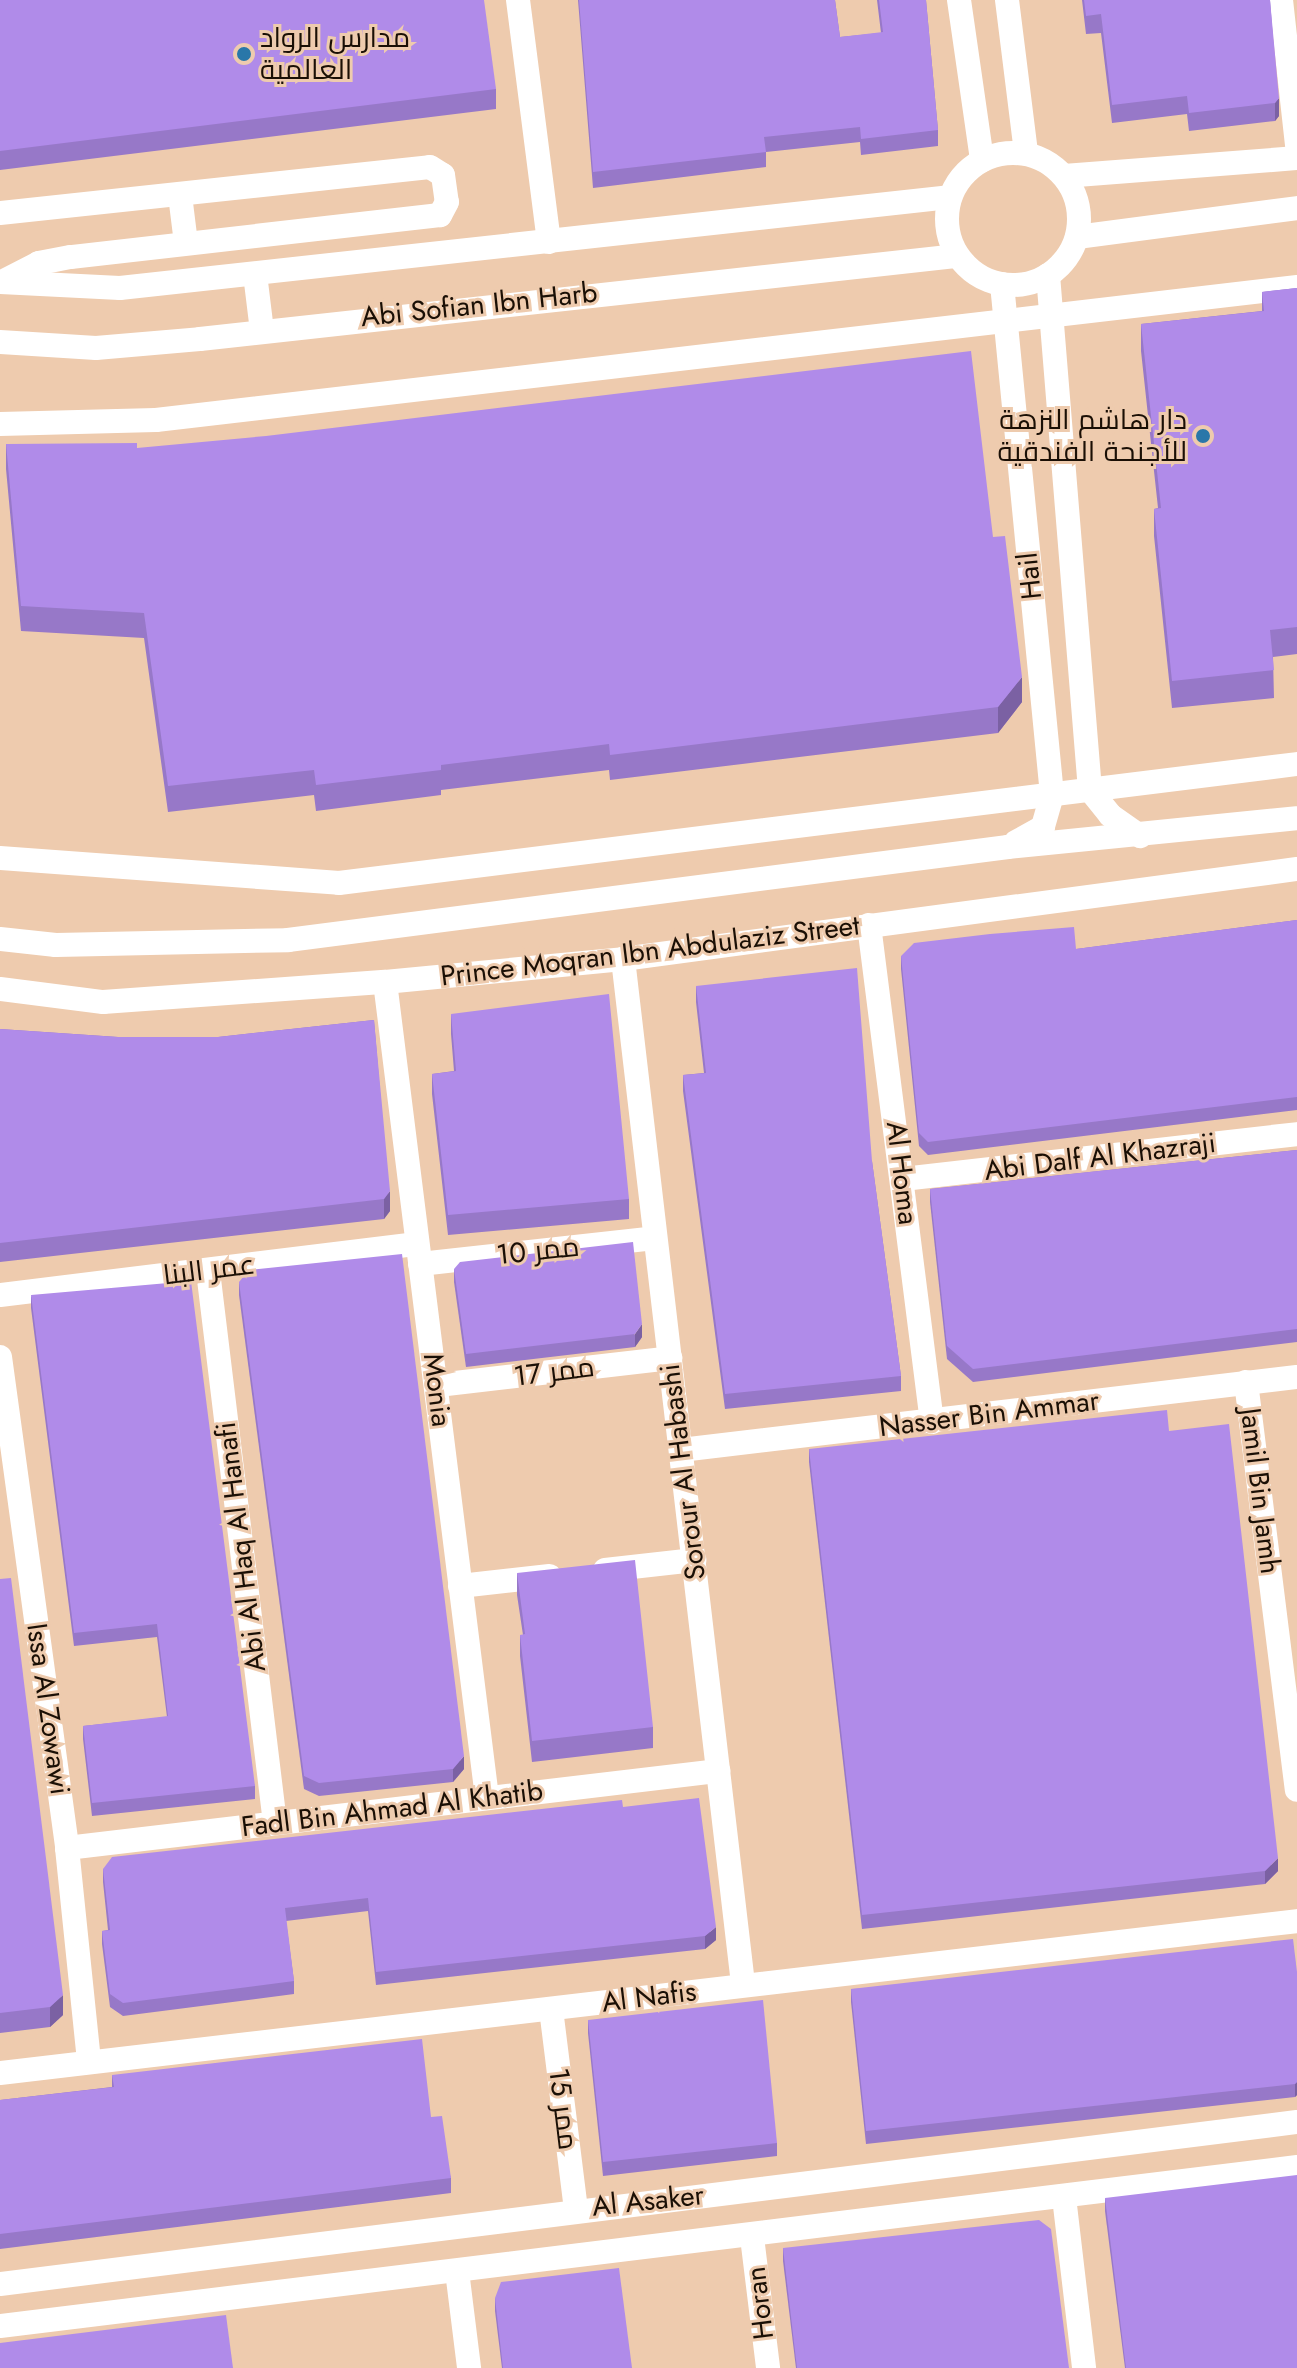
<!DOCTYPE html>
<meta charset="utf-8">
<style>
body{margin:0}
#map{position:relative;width:1297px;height:2368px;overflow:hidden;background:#eecbae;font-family:Jost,Cairo,sans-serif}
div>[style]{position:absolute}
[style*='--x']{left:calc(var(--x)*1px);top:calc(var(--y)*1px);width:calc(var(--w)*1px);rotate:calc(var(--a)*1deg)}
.minor>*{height:24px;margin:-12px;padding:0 12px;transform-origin:12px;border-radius:12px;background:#fff}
.minor>.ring{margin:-12px;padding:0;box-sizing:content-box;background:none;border:24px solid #fff;border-radius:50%}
.wall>*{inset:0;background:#9778c8}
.shaded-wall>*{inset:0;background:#7b61a3}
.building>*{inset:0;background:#b08be9}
.dots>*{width:22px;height:22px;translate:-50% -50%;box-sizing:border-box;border:4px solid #eecbae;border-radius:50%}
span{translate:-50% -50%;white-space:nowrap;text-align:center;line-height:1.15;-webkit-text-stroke:6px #eecbae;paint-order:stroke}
.poi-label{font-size:28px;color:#1a0f05}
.left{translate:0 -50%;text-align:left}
.right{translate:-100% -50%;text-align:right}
.street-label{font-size:28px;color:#1a0f05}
</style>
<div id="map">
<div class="minor">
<i style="--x:518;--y:0;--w:244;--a:82.7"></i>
<i style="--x:959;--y:0;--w:162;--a:81.8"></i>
<i style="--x:1007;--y:0;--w:154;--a:82.9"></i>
<i style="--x:1281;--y:0;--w:147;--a:83.7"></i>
<i class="ring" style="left:947px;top:153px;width:108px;height:108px"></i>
<i style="--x:1064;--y:176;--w:234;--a:-4.4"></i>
<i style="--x:180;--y:195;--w:48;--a:82.9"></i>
<i style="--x:0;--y:213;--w:432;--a:-6.1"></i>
<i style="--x:430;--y:167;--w:15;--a:32"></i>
<i style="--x:443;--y:175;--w:27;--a:82"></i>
<i style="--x:447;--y:202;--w:15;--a:118"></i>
<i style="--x:440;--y:215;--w:372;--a:173.5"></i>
<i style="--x:70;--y:257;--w:32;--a:169"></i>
<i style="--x:39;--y:263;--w:39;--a:153"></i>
<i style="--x:1077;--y:237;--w:222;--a:-7.5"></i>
<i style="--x:255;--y:274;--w:57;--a:83"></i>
<i style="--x:1048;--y:275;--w:517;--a:85.34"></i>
<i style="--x:1090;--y:790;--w:32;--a:51"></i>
<i style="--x:1110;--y:815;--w:37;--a:35"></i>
<i style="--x:0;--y:282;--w:120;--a:2.9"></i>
<i style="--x:120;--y:288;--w:834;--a:-6.26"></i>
<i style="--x:1002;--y:284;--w:513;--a:84.41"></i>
<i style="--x:1052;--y:795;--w:33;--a:106"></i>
<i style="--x:1043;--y:827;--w:31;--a:151"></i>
<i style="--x:0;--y:342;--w:96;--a:3.6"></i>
<i style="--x:96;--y:348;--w:104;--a:-4.9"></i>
<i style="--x:200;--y:339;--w:762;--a:-6.26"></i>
<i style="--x:0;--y:424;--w:156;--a:-1.5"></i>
<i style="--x:156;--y:420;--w:1149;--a:-6.65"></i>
<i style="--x:0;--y:858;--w:340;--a:4.2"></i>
<i style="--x:339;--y:883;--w:965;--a:-7.08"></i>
<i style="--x:869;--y:925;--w:501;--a:82.78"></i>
<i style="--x:0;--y:939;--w:56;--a:6.1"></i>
<i style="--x:56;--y:945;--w:232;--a:-1.2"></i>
<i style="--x:288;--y:940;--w:726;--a:-7.36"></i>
<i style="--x:1008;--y:847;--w:290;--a:-5.7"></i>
<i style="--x:623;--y:959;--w:1032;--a:83.32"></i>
<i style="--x:385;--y:982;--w:821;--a:82.87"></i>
<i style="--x:0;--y:989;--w:104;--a:7.2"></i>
<i style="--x:103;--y:1002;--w:283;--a:-4.1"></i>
<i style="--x:385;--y:982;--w:239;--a:-5.5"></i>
<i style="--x:623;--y:959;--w:680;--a:-7.61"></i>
<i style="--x:903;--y:1179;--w:397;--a:-6.5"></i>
<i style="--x:420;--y:1264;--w:236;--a:-6.3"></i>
<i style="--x:208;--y:1271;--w:556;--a:83.08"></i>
<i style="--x:0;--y:1295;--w:420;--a:-7"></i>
<i style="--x:0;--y:1357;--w:496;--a:82.2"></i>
<i style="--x:67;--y:1848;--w:215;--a:84.1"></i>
<i style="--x:1246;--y:1382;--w:411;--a:82.9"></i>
<i style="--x:438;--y:1385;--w:234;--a:-6.6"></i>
<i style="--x:681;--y:1450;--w:620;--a:-6.76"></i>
<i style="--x:605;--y:1570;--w:90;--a:-6.4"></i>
<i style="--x:460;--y:1586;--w:90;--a:-6.4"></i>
<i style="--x:67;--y:1848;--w:656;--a:-6.75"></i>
<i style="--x:551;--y:2009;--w:202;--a:82.9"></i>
<i style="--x:0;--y:2073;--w:1306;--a:-6.68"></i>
<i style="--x:1064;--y:2197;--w:172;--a:83.3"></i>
<i style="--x:752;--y:2237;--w:132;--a:83"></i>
<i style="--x:457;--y:2271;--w:98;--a:82.9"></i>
<i style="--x:0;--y:2284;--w:1307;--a:-7.12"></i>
<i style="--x:0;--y:2326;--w:1307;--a:-6.99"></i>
</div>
<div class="wall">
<i style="clip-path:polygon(0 0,496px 89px,496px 109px,0 170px)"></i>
<i style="clip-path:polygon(578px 0,835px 0,840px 37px,881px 33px,877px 0,926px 0,938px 130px,938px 146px,861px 155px,860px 142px,766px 152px,766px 167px,593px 188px)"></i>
<i style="clip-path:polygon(1082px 0,1270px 0,1279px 116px,1275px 121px,1189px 131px,1187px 114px,1112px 123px,1101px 33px,1086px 34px)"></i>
<i style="clip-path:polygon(1297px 288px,1297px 654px,1273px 657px,1274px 698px,1172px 708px,1154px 536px,1154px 509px,1158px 508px,1141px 351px,1141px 324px,1262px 311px,1262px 292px)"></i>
<i style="clip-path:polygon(6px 444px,137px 448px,993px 537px,1022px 702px,998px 733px,610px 780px,609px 770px,441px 790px,441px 795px,316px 811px,314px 795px,168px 812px,144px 638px,21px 631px,6px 469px)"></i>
<i style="clip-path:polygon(1297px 920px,1297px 1110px,928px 1155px,919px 1146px,901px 969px,901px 956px,1076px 949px)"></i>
<i style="clip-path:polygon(696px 986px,872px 1161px,901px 1376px,901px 1391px,725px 1409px,683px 1091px,683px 1075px,704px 1073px,696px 1002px)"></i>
<i style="clip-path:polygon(451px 1014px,629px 1199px,629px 1219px,448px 1235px,432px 1094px,432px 1074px,454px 1071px,451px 1034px)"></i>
<i style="clip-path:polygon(374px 1020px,390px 1211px,384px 1219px,0 1262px,0 1029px,118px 1037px,218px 1037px)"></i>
<i style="clip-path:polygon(1297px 1150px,1297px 1342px,973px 1382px,947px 1359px,930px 1202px,930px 1189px)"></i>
<i style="clip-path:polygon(454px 1269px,642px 1337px,635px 1347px,466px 1367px,454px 1282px)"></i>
<i style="clip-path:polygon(239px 1282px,464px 1769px,453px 1782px,319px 1796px,304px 1789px,239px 1295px)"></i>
<i style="clip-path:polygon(31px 1295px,255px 1786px,255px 1799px,92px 1816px,83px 1739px,83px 1726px,167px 1717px,157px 1637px,74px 1646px,31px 1308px)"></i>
<i style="clip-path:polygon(809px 1449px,1278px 1871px,1265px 1884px,862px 1929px,809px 1462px)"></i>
<i style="clip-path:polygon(517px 1573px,653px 1727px,653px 1748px,532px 1762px,520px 1656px,520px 1635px,523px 1635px,517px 1595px)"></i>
<i style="clip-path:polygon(0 1579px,63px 2015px,50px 2027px,0 2033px)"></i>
<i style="clip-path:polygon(623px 1807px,716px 1940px,705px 1949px,376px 1985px,368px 1911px,286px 1921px,294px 1981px,294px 1994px,123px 2016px,110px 2007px,102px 1944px,102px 1931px,108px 1930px,103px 1882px,103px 1869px)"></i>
<i style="clip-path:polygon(1297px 1972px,1297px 2095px,1295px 2097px,866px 2144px,851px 2002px,851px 1989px)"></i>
<i style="clip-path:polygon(588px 2020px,777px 2143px,777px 2156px,603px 2176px,588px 2033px)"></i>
<i style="clip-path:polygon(112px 2075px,431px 2117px,451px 2178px,451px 2193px,0 2249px,0 2100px,112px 2087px)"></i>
<i style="clip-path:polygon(1105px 2198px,1297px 2368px,1125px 2368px,1105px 2211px)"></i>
<i style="clip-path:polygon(783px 2248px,1069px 2368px,796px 2368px,783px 2261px)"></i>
<i style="clip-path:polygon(495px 2298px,632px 2368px,502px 2368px,495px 2311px)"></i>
</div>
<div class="shaded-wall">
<i style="clip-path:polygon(1279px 98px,1279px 116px,1275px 121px,1275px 103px)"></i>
<i style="clip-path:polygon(1022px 677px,1022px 702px,998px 733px,998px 707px)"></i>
<i style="clip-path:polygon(390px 1191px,390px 1211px,384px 1219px,384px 1199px)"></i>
<i style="clip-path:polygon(642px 1324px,642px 1337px,635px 1347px,635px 1334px)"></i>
<i style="clip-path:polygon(464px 1756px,464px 1769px,453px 1782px,453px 1769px)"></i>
<i style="clip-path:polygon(1278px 1858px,1278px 1871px,1265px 1884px,1265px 1871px)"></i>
<i style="clip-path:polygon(716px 1927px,716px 1940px,705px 1949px,705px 1936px)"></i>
<i style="clip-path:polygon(63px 1995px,63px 2015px,50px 2027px,50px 2007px)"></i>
<i style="clip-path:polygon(1297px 2082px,1297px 2095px,1295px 2097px,1295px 2084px)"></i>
</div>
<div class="building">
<i style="clip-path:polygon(0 0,484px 0,496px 89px,0 151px)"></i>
<i style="clip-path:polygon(579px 0,835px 0,840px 37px,883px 32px,879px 0,926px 0,938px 130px,861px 139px,860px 127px,764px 137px,766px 152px,593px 172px)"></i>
<i style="clip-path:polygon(1084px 0,1270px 0,1279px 98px,1275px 103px,1189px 113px,1187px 96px,1112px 105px,1101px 14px,1086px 16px)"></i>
<i style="clip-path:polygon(1297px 288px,1297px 627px,1270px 630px,1274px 670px,1172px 681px,1154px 509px,1161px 508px,1141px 324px,1264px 311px,1262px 292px)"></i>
<i style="clip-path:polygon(971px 351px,993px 537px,1005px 536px,1022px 677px,998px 707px,610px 755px,609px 744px,441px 765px,441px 770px,316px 785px,314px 770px,168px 786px,144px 613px,21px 606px,6px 444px,137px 443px,137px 448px,266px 436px)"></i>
<i style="clip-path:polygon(1297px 920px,1297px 1097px,928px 1142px,919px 1133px,901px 956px,914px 943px,990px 934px,1074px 927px,1076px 949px)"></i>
<i style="clip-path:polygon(857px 968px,872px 1161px,901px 1376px,725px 1394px,683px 1075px,706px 1073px,696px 986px)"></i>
<i style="clip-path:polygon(609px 994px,629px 1199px,448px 1215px,432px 1074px,456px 1071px,451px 1014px)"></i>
<i style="clip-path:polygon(374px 1020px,390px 1191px,384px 1199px,0 1243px,0 1029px,118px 1037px,218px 1037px)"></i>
<i style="clip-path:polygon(1297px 1150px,1297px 1329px,973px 1369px,947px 1346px,930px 1189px)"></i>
<i style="clip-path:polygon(633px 1242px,642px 1324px,635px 1334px,466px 1354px,454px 1269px,460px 1262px)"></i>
<i style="clip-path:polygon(402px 1254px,464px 1756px,453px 1769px,319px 1783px,304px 1776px,239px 1282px,249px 1270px)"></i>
<i style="clip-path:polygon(191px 1281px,255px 1786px,92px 1803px,83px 1726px,168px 1716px,157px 1624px,74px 1633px,31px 1295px)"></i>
<i style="clip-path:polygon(1167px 1410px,1169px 1431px,1229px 1424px,1278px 1858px,1265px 1871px,862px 1915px,809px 1449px)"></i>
<i style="clip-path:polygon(635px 1560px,653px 1727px,532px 1741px,520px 1635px,525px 1634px,517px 1573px)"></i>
<i style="clip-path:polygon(11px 1578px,63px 1995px,50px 2007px,0 2013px,0 1579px)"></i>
<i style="clip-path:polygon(699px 1798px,716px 1927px,705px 1936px,376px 1972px,368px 1898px,285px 1908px,294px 1981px,123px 2003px,110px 1994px,102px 1931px,110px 1930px,103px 1869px,112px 1857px,622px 1800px,623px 1807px)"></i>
<i style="clip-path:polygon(1293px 1939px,1297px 1972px,1297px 2082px,1295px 2084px,866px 2131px,851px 1989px)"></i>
<i style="clip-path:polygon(763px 2000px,777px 2143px,603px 2162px,588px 2020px)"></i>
<i style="clip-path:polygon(422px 2039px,431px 2117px,442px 2116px,451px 2178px,0 2234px,0 2100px,114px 2087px,112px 2075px)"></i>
<i style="clip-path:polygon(1297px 2175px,1297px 2368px,1126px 2368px,1105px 2198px)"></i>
<i style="clip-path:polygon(1039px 2220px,1051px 2229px,1069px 2368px,797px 2368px,783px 2248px)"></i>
<i style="clip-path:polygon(619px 2268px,632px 2368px,503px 2368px,495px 2298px,501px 2282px)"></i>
<i style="clip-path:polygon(226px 2315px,233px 2368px,0 2368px,0 2343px)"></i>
</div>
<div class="dots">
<i style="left:244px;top:54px;background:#2977a9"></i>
<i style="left:1203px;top:436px;background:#2977a9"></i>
</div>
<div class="poi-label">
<span class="left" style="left:260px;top:54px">مدارس الرواد<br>العالمية</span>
<span class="right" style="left:1187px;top:436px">دار هاشم النزهة<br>للأجنحة الفندقية</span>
</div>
<div class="street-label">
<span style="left:479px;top:305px;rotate:-6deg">Abi Sofian Ibn Harb</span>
<span style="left:1030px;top:576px;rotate:-96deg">Hail</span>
<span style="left:650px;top:951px;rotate:-7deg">Prince Moqran Ibn Abdulaziz Street</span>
<span style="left:1100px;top:1157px;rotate:-7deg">Abi Dalf Al Khazraji</span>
<span style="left:902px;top:1173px;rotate:83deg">Al Homa</span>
<span style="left:538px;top:1251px;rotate:-6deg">ممر 10</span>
<span style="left:209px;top:1270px;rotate:-7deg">عمر البنا</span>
<span style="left:554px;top:1372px;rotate:-7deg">ممر 17</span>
<span style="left:437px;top:1390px;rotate:83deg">Monia</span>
<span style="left:989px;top:1414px;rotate:-7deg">Nasser Bin Ammar</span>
<span style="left:683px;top:1472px;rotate:-97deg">Sorour Al Habashi</span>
<span style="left:1260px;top:1491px;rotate:83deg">Jamil Bin Jamh</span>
<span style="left:241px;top:1547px;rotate:-97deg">Abi Al Haq Al Hanafi</span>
<span style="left:48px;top:1709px;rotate:82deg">Issa Al Zowawi</span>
<span style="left:392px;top:1809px;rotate:-7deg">Fadl Bin Ahmad Al Khatib</span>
<span style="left:649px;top:1997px;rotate:-7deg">Al Nafis</span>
<span style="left:563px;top:2109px;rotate:83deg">ممر 15</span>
<span style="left:648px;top:2201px;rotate:-6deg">Al Asaker</span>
<span style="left:760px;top:2303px;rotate:-97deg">Horan</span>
</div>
</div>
